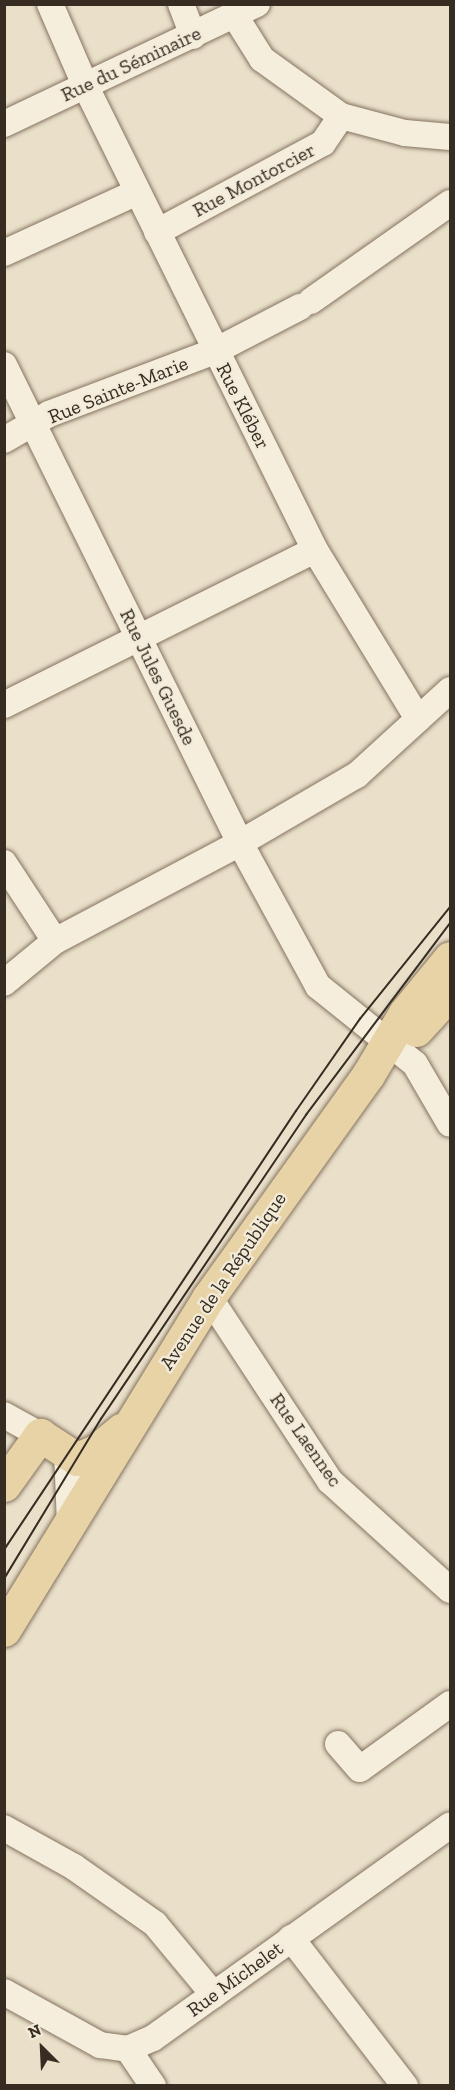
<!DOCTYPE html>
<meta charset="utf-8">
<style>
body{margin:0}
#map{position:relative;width:455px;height:2090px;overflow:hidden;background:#eae0ca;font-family:"Zilla Slab",serif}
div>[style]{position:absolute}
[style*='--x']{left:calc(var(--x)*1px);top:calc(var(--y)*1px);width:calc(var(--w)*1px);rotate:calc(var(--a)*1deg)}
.roads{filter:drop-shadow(0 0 2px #857360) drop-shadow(0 0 2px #857360)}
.minor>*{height:26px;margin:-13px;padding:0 13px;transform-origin:13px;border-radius:13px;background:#f5eedc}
.major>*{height:33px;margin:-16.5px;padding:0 16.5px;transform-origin:16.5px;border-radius:16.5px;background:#e8d3a7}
.tram>*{height:1.5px;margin:-0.75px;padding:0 0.75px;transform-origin:0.75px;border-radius:0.75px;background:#372c22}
span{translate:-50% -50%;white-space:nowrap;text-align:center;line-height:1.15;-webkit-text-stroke:4.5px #f2ebd9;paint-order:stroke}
.street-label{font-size:20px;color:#372c22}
.frame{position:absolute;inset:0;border:6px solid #372c22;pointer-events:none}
.north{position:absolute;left:12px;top:2018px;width:60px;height:60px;-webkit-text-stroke:4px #f2ebd9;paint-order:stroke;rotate:336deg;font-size:16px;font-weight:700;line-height:24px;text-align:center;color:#372c22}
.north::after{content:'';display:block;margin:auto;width:21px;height:27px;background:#372c22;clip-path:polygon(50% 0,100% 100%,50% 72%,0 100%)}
</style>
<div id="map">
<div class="roads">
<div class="minor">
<i style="--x:50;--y:4;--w:88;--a:66.6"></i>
<i style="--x:85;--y:85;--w:519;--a:63.68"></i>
<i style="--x:315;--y:550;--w:198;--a:58.6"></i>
<i style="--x:181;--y:4;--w:34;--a:69"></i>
<i style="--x:235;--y:16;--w:51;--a:57.9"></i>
<i style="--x:262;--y:59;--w:97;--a:35.8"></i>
<i style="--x:341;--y:116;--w:66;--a:14.9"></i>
<i style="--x:405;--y:133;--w:45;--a:5.1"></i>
<i style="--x:4;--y:124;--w:280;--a:-25.4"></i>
<i style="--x:157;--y:232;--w:188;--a:-28.2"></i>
<i style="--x:323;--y:143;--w:32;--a:-56"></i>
<i style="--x:4;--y:253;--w:146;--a:-24.6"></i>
<i style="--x:311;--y:301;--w:170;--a:-35.2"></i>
<i style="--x:4;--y:365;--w:533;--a:63.72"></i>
<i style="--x:240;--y:843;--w:163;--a:61.4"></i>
<i style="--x:318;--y:986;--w:124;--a:38.8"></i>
<i style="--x:415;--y:1064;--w:69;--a:59.7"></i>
<i style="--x:4;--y:440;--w:52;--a:-30"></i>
<i style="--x:49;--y:414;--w:178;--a:-20.8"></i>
<i style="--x:215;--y:351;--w:96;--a:-27.4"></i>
<i style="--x:4;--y:705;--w:347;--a:-26.5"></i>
<i style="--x:4;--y:863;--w:93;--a:56.8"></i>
<i style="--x:4;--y:983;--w:66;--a:-39.5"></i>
<i style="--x:55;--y:941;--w:209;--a:-27.9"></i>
<i style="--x:240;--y:843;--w:135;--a:-30.2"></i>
<i style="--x:357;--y:775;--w:126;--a:-42.4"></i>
<i style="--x:209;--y:1297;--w:220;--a:56.7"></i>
<i style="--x:330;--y:1481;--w:162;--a:42.2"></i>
<i style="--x:4;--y:1415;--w:41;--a:29.1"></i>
<i style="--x:67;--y:1452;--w:73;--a:87.6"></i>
<i style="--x:338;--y:1744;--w:33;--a:49"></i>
<i style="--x:360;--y:1769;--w:111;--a:-35.8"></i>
<i style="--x:4;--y:1828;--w:80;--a:29.1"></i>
<i style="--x:74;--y:1867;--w:99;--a:35.1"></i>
<i style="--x:155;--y:1924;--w:92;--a:50.3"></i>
<i style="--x:291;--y:1938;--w:187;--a:52.4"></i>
<i style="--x:4;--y:1992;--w:110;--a:28.9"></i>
<i style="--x:100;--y:2045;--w:28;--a:8"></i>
<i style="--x:128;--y:2049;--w:27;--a:-24"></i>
<i style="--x:153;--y:2038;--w:365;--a:-35.6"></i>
<i style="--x:128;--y:2049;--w:45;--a:56"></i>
</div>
<div class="major">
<i style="--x:416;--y:1030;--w:50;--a:-47.4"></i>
<i style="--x:4;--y:1485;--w:62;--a:-54.2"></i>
<i style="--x:40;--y:1435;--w:44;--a:33"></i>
<i style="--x:77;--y:1459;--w:21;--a:-23"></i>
<i style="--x:96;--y:1451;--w:33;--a:-40"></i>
<i style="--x:4;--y:1630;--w:391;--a:-58.4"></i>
<i style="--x:209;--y:1297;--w:273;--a:-54.4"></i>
<i style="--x:368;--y:1075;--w:72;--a:-59.2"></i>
<i style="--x:405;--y:1013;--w:71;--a:-50.7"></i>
</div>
</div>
<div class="tram">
<i style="--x:4;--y:1550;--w:527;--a:-56.37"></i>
<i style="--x:296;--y:1111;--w:112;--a:-55.2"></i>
<i style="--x:360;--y:1019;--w:144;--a:-51.2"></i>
<i style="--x:4;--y:1579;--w:187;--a:-58.8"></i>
<i style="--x:101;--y:1419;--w:367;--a:-56"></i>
<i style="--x:306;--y:1115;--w:240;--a:-53.1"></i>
</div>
<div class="street-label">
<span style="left:131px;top:64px;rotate:-25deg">Rue du Séminaire</span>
<span style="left:254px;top:180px;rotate:-28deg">Rue Montorcier</span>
<span style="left:118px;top:390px;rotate:-22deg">Rue Sainte-Marie</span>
<span style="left:243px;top:406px;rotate:63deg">Rue Kléber</span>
<span style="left:158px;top:677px;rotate:64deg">Rue Jules Guesde</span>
<span style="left:223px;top:1281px;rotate:-56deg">Avenue de la République</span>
<span style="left:306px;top:1440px;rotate:55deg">Rue Laennec</span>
<span style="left:235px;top:1979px;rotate:-36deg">Rue Michelet</span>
</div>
<div class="frame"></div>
<div class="north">N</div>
</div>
